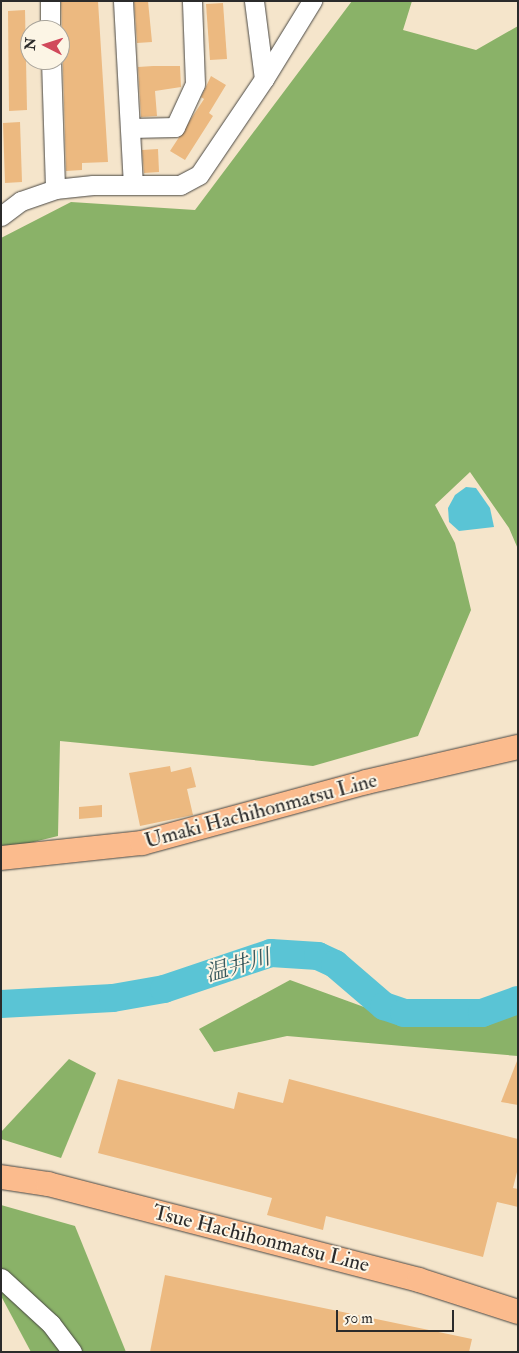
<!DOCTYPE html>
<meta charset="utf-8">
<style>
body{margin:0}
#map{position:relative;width:519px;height:1353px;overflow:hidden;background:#f5e5cb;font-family:"IM FELL Double Pica","Noto Serif JP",serif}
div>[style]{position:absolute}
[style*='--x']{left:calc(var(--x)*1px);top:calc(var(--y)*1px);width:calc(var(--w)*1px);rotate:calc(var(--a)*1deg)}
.forest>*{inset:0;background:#8ab268}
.water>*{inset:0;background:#5ac4d5}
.river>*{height:28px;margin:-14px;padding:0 14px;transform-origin:14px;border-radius:14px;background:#5ac4d5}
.building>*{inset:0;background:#ecb980}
.roads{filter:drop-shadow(0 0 1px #494743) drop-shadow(0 0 1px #494743)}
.minor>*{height:19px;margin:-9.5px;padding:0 9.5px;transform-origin:9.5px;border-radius:9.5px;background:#fff}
.major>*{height:24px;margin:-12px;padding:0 12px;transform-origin:12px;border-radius:12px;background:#fbbb8d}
span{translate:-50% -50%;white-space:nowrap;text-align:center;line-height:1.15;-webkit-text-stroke:4px #fcf5e5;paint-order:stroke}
.street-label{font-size:21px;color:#2b2b2b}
.water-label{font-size:22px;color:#39595e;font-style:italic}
.frame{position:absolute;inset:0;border:2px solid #2b2b2b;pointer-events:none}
.north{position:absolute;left:20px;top:20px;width:50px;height:50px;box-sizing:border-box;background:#fcf5e5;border:1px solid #a8a49b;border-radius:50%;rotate:275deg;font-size:14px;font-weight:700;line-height:20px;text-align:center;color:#2b2b2b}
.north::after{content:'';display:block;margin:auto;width:18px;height:22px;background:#d1495b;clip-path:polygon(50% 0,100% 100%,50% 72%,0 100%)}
.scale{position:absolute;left:336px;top:1310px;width:118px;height:22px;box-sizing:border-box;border:2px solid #2b2b2b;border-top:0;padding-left:6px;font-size:15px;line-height:18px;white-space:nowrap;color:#2b2b2b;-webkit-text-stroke:4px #fcf5e5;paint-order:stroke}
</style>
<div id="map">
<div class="forest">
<i style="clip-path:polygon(352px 1px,412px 1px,403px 30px,476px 50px,518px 26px,518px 549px,509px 528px,470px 472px,435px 505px,455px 543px,471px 610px,418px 736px,313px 766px,60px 741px,58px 836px,1px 850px,1px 238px,71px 202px,195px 210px)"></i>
<i style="clip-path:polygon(290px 980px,375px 1011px,518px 1001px,518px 1056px,287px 1036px,214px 1052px,199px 1029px)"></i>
<i style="clip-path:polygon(69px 1059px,96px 1073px,61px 1158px,1px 1139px,1px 1132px)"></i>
<i style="clip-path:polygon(1px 1205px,75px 1226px,126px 1352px,31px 1352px,1px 1296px)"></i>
</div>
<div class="water">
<i style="clip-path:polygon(466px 487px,476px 488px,490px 508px,494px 527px,459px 531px,449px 522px,448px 508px,455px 495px)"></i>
</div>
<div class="river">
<i style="--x:1;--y:1004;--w:112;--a:-3.1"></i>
<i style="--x:113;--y:998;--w:52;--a:-10"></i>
<i style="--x:164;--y:989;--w:113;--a:-18.6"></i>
<i style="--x:271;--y:953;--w:47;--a:3.7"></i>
<i style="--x:318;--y:956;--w:19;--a:25"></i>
<i style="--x:335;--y:964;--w:65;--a:40.6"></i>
<i style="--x:384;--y:1006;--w:21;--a:19"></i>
<i style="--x:404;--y:1013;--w:78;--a:0"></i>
<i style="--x:482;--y:1013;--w:38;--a:-20"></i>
</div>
<div class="building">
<i style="clip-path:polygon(61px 1px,98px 1px,108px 162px,82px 163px,82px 170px,66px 171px)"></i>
<i style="clip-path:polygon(134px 1px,148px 1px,152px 42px,137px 43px)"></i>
<i style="clip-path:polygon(223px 3px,227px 59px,210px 60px,206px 4px)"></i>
<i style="clip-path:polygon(25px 10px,27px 110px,9px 111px,8px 11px)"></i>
<i style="clip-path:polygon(153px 66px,180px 66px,181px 87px,155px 91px,157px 116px,141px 117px,138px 67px)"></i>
<i style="clip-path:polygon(211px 76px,226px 85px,209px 113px,213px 116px,185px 160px,170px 151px,204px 99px,201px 97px)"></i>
<i style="clip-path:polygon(20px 122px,22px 182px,5px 183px,3px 123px)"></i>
<i style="clip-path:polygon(158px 149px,159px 172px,144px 173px,142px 150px)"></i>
<i style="clip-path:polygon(170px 766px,171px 772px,191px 767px,196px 787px,187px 789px,193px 815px,140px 826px,129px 773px)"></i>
<i style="clip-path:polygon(102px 805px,102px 817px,79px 819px,79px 807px)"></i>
<i style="clip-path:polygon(517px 1061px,518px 1061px,518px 1105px,501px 1102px)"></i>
<i style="clip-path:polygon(118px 1079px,234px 1109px,238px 1092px,283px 1103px,289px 1079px,518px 1139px,518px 1168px,513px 1188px,518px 1189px,518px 1207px,497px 1202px,483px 1257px,326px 1216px,323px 1230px,267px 1215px,272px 1198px,98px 1153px)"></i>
<i style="clip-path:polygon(165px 1275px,472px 1339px,469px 1352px,150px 1352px)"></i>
</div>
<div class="roads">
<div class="minor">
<i style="--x:50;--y:1;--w:29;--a:90"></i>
<i style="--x:123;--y:1;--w:184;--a:86.9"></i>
<i style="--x:51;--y:60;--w:129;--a:88.2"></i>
<i style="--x:264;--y:79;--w:92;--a:-58.4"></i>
<i style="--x:131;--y:128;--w:44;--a:-1.3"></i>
<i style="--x:175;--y:127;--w:47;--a:-65.1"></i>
<i style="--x:195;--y:84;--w:83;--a:-92.1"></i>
<i style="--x:1;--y:216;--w:25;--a:-37"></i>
<i style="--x:21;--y:201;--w:36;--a:-19"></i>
<i style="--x:55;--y:189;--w:38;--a:-6"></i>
<i style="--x:93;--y:185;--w:87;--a:0"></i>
<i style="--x:180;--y:185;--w:21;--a:-28"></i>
<i style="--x:199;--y:175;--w:116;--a:-55.9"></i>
<i style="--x:264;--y:79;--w:79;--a:-97.3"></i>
<i style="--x:1;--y:1278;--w:68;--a:42.6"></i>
<i style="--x:51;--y:1324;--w:35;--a:53"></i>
</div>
<div class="major">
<i style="--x:1;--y:858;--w:142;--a:-6.1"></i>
<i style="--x:142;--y:843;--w:232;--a:-15.2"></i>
<i style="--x:366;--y:782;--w:156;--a:-13"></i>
<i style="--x:1;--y:1177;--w:48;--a:8.5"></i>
<i style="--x:48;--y:1184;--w:383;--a:14.5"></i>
<i style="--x:419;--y:1280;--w:104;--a:17.9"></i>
</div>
</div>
<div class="street-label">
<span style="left:261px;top:811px;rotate:-15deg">Umaki Hachihonmatsu Line</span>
<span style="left:261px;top:1239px;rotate:14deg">Tsue Hachihonmatsu Line</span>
</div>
<div class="water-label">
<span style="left:238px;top:966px;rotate:-16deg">温井川</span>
</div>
<div class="frame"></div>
<div class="north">N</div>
<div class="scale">50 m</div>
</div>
